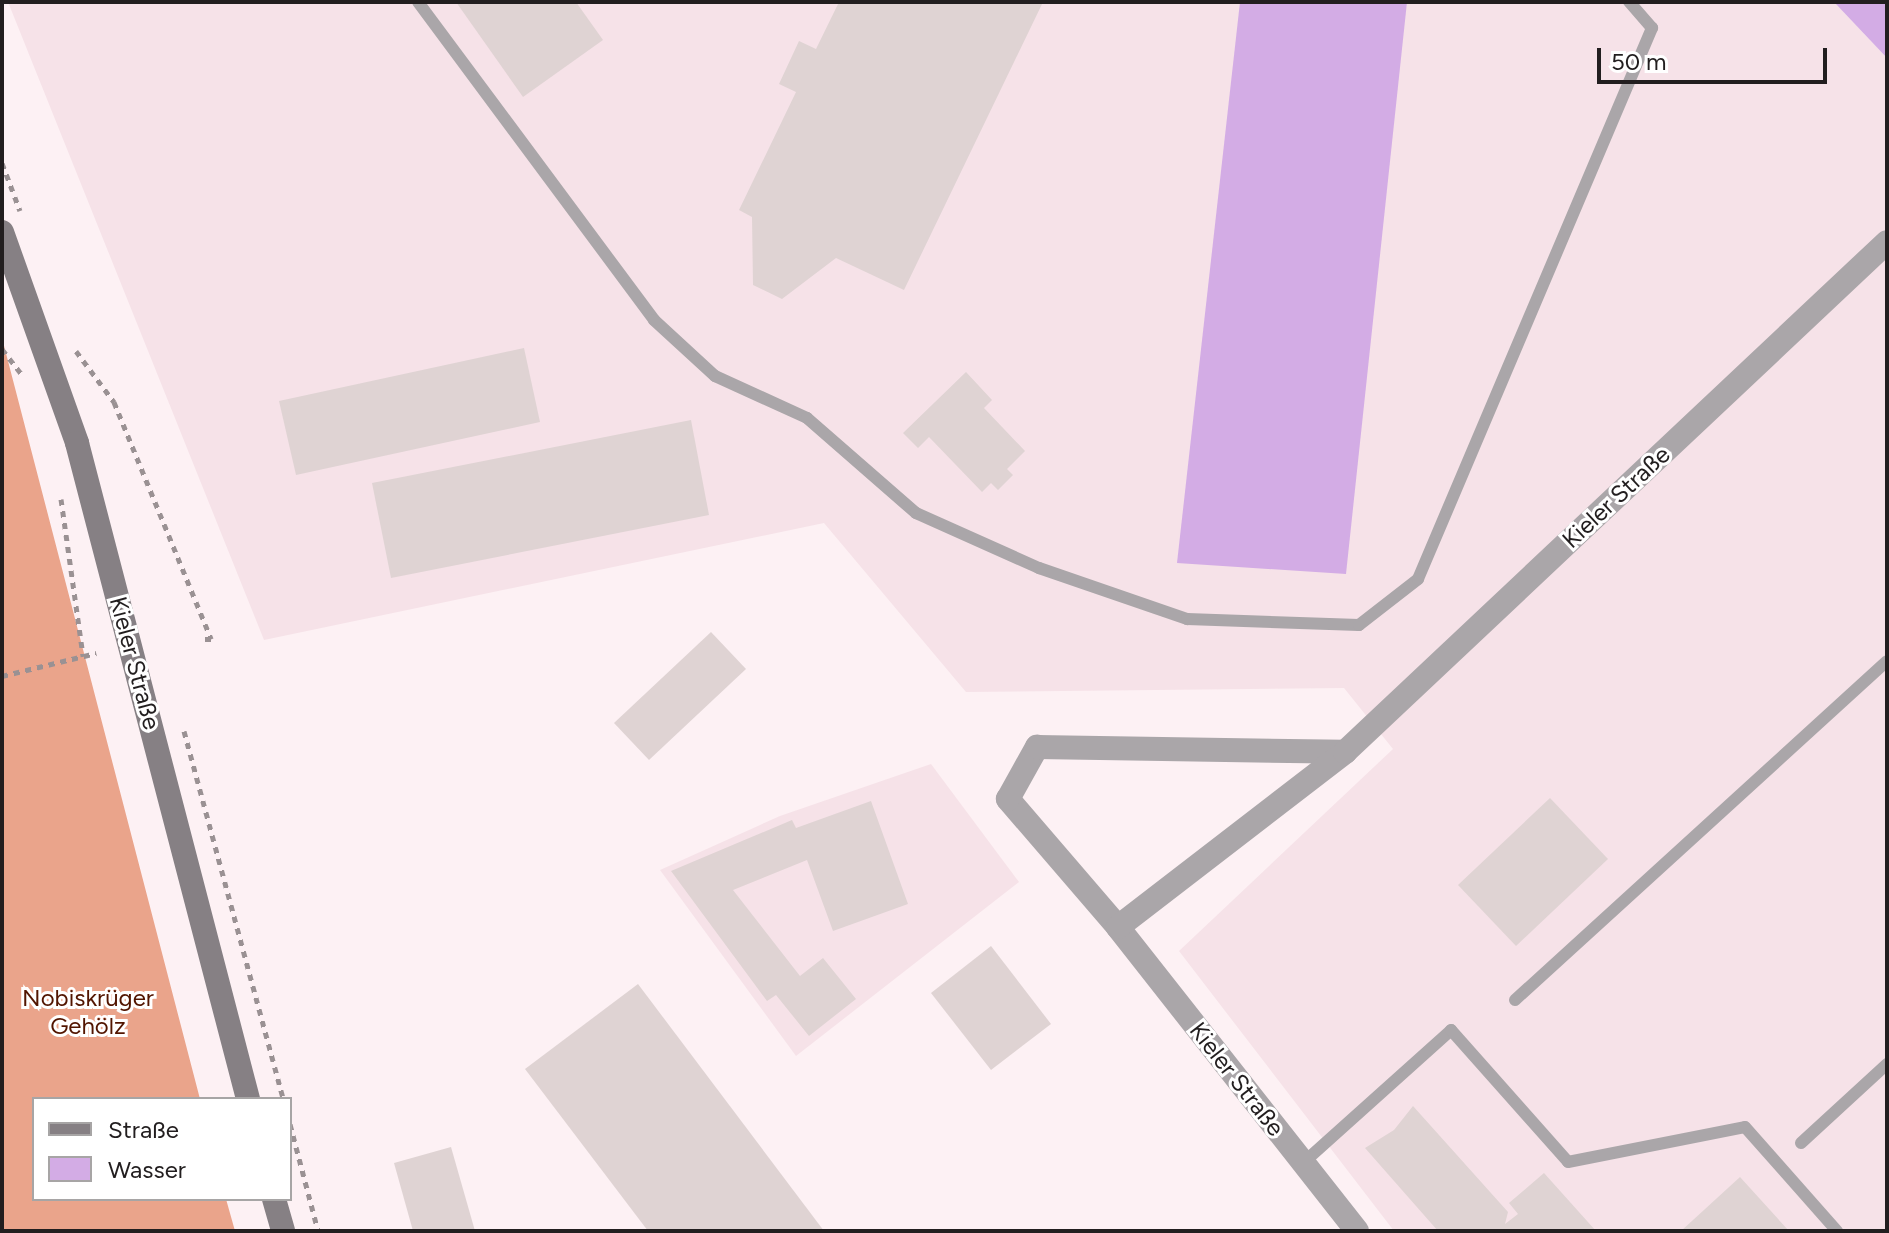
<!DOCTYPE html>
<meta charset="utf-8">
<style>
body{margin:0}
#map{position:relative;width:1889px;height:1233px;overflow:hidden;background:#fdf1f4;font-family:Figtree,sans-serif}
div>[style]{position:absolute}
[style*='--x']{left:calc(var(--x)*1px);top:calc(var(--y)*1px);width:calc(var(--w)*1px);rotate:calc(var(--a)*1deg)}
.built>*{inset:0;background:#f6e2e8}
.forest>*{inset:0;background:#eaa48b}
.water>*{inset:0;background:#d3ace5}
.building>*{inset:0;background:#dfd3d3}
.path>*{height:5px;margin-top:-2.5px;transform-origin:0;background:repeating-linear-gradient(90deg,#9a9193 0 6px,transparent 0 12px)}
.lane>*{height:12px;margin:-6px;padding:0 6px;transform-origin:6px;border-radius:6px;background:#aaa6a9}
.street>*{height:24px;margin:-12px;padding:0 12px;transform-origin:12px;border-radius:12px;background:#aaa6a9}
.secondary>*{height:24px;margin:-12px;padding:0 12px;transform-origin:12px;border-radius:12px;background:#868084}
span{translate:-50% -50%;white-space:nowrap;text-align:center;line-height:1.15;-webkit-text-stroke:6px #fff;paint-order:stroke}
.street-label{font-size:24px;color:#221e1f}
.park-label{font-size:24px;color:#521500}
.frame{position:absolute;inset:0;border:4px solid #221e1f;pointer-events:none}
.legend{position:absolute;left:32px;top:1097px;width:260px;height:104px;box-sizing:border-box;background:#fff;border:2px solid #a7a5a5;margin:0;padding:10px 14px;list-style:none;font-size:24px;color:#221e1f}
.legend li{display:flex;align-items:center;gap:16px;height:40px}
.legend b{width:40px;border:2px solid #a7a5a5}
.scale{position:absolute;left:1597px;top:48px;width:230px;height:36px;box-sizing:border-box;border:4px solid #221e1f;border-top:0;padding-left:10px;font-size:24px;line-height:28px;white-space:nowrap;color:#221e1f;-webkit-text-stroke:6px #fff;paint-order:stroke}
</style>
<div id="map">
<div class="built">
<i style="clip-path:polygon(8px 2px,1834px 2px,1887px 58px,1887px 1231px,1394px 1231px,1179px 951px,1393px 749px,1344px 688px,966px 692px,824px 523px,264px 640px)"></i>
<i style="clip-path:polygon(931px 764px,1019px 882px,796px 1056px,660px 870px,780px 816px)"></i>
</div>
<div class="forest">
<i style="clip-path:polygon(2px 338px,200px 1099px,34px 1099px,34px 1199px,226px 1199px,235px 1231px,2px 1231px)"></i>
</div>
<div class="water">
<i style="clip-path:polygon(1240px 2px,1407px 2px,1346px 574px,1177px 563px)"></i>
<i style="clip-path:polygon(1834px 2px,1887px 2px,1887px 58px)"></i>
</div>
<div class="building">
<i style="clip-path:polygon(456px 2px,576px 2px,603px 40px,523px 97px)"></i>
<i style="clip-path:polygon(839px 2px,1043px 2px,904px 290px,836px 258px,782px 299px,753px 285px,752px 217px,739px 210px,796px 92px,779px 84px,799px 41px,816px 49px)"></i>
<i style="clip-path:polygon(524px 348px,540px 422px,296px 475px,279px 401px)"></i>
<i style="clip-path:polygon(966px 372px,992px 400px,984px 408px,1025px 451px,1007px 469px,1013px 475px,998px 490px,991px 483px,982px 492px,929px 437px,918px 448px,903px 433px)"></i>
<i style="clip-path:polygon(691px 420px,709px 515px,391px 578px,372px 483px)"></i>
<i style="clip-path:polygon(711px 632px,746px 669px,649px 760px,614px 723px)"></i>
<i style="clip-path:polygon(1550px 798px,1608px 859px,1516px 946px,1458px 885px)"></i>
<i style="clip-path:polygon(871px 801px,908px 904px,833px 931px,807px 860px,733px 890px,800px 976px,823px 958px,856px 999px,809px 1036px,776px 995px,767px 1001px,671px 871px,792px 820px,796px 828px)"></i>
<i style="clip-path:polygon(991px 946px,1051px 1024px,991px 1070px,931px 993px)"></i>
<i style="clip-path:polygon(638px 984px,824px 1231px,648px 1231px,525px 1069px)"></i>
<i style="clip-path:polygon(1413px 1106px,1508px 1212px,1505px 1224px,1518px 1214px,1509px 1203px,1544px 1173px,1596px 1231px,1438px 1231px,1365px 1148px,1394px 1130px)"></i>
<i style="clip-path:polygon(451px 1147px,475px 1231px,413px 1231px,394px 1163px)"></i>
<i style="clip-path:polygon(1740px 1177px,1789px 1231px,1681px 1231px)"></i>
</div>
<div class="path">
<i style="--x:2;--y:163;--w:51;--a:69.4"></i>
<i style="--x:2;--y:349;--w:31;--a:52"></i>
<i style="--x:76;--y:351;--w:64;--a:53.3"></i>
<i style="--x:114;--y:402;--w:256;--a:67.7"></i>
<i style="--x:211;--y:639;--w:7;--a:180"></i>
<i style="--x:61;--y:499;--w:159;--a:82"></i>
<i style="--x:2;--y:676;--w:97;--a:-13.7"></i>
<i style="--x:184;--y:731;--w:381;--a:74.9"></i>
<i style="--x:290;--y:1124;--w:111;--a:75.3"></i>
</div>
<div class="lane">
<i style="--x:418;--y:2;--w:396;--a:53.4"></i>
<i style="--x:654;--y:320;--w:83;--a:42.6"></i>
<i style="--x:715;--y:376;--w:101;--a:24.5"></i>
<i style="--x:807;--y:418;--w:145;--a:41.1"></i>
<i style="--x:916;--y:513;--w:135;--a:24.1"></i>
<i style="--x:1039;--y:568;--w:157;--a:19"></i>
<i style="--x:1187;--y:619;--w:172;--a:2"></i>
<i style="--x:1359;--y:625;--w:75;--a:-37.9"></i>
<i style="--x:1418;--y:579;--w:599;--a:-66.99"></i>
<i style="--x:1652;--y:28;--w:35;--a:-131"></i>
<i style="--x:1515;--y:1000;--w:503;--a:-42.34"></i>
<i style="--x:1801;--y:1143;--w:117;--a:-42.6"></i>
<i style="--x:1303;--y:1163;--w:199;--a:-41.9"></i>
<i style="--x:1451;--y:1030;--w:176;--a:48.4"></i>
<i style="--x:1568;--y:1162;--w:180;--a:-11.2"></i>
<i style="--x:1745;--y:1127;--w:139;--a:48.5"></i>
</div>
<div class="street">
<i style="--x:1118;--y:927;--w:169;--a:-130.7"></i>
<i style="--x:1008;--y:799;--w:60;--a:-60.9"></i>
<i style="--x:1037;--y:747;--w:308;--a:0.9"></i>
<i style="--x:1357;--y:1231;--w:387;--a:-128.2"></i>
<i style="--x:1118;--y:927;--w:287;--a:-37.6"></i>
<i style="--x:1345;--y:752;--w:744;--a:-43.26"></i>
</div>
<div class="secondary">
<i style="--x:2;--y:232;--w:224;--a:70.4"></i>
<i style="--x:77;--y:443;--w:678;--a:75.39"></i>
<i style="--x:274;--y:1199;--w:33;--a:74"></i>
</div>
<div class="street-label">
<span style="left:1616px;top:497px;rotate:-43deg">Kieler Straße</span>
<span style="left:135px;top:663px;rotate:75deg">Kieler Straße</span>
<span style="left:1237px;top:1079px;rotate:52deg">Kieler Straße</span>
</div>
<div class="park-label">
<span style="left:88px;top:1012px">Nobiskrüger<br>Gehölz</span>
</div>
<div class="frame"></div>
<ul class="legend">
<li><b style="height:10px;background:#868084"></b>Straße</li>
<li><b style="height:22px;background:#d3ace5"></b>Wasser</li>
</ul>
<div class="scale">50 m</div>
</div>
